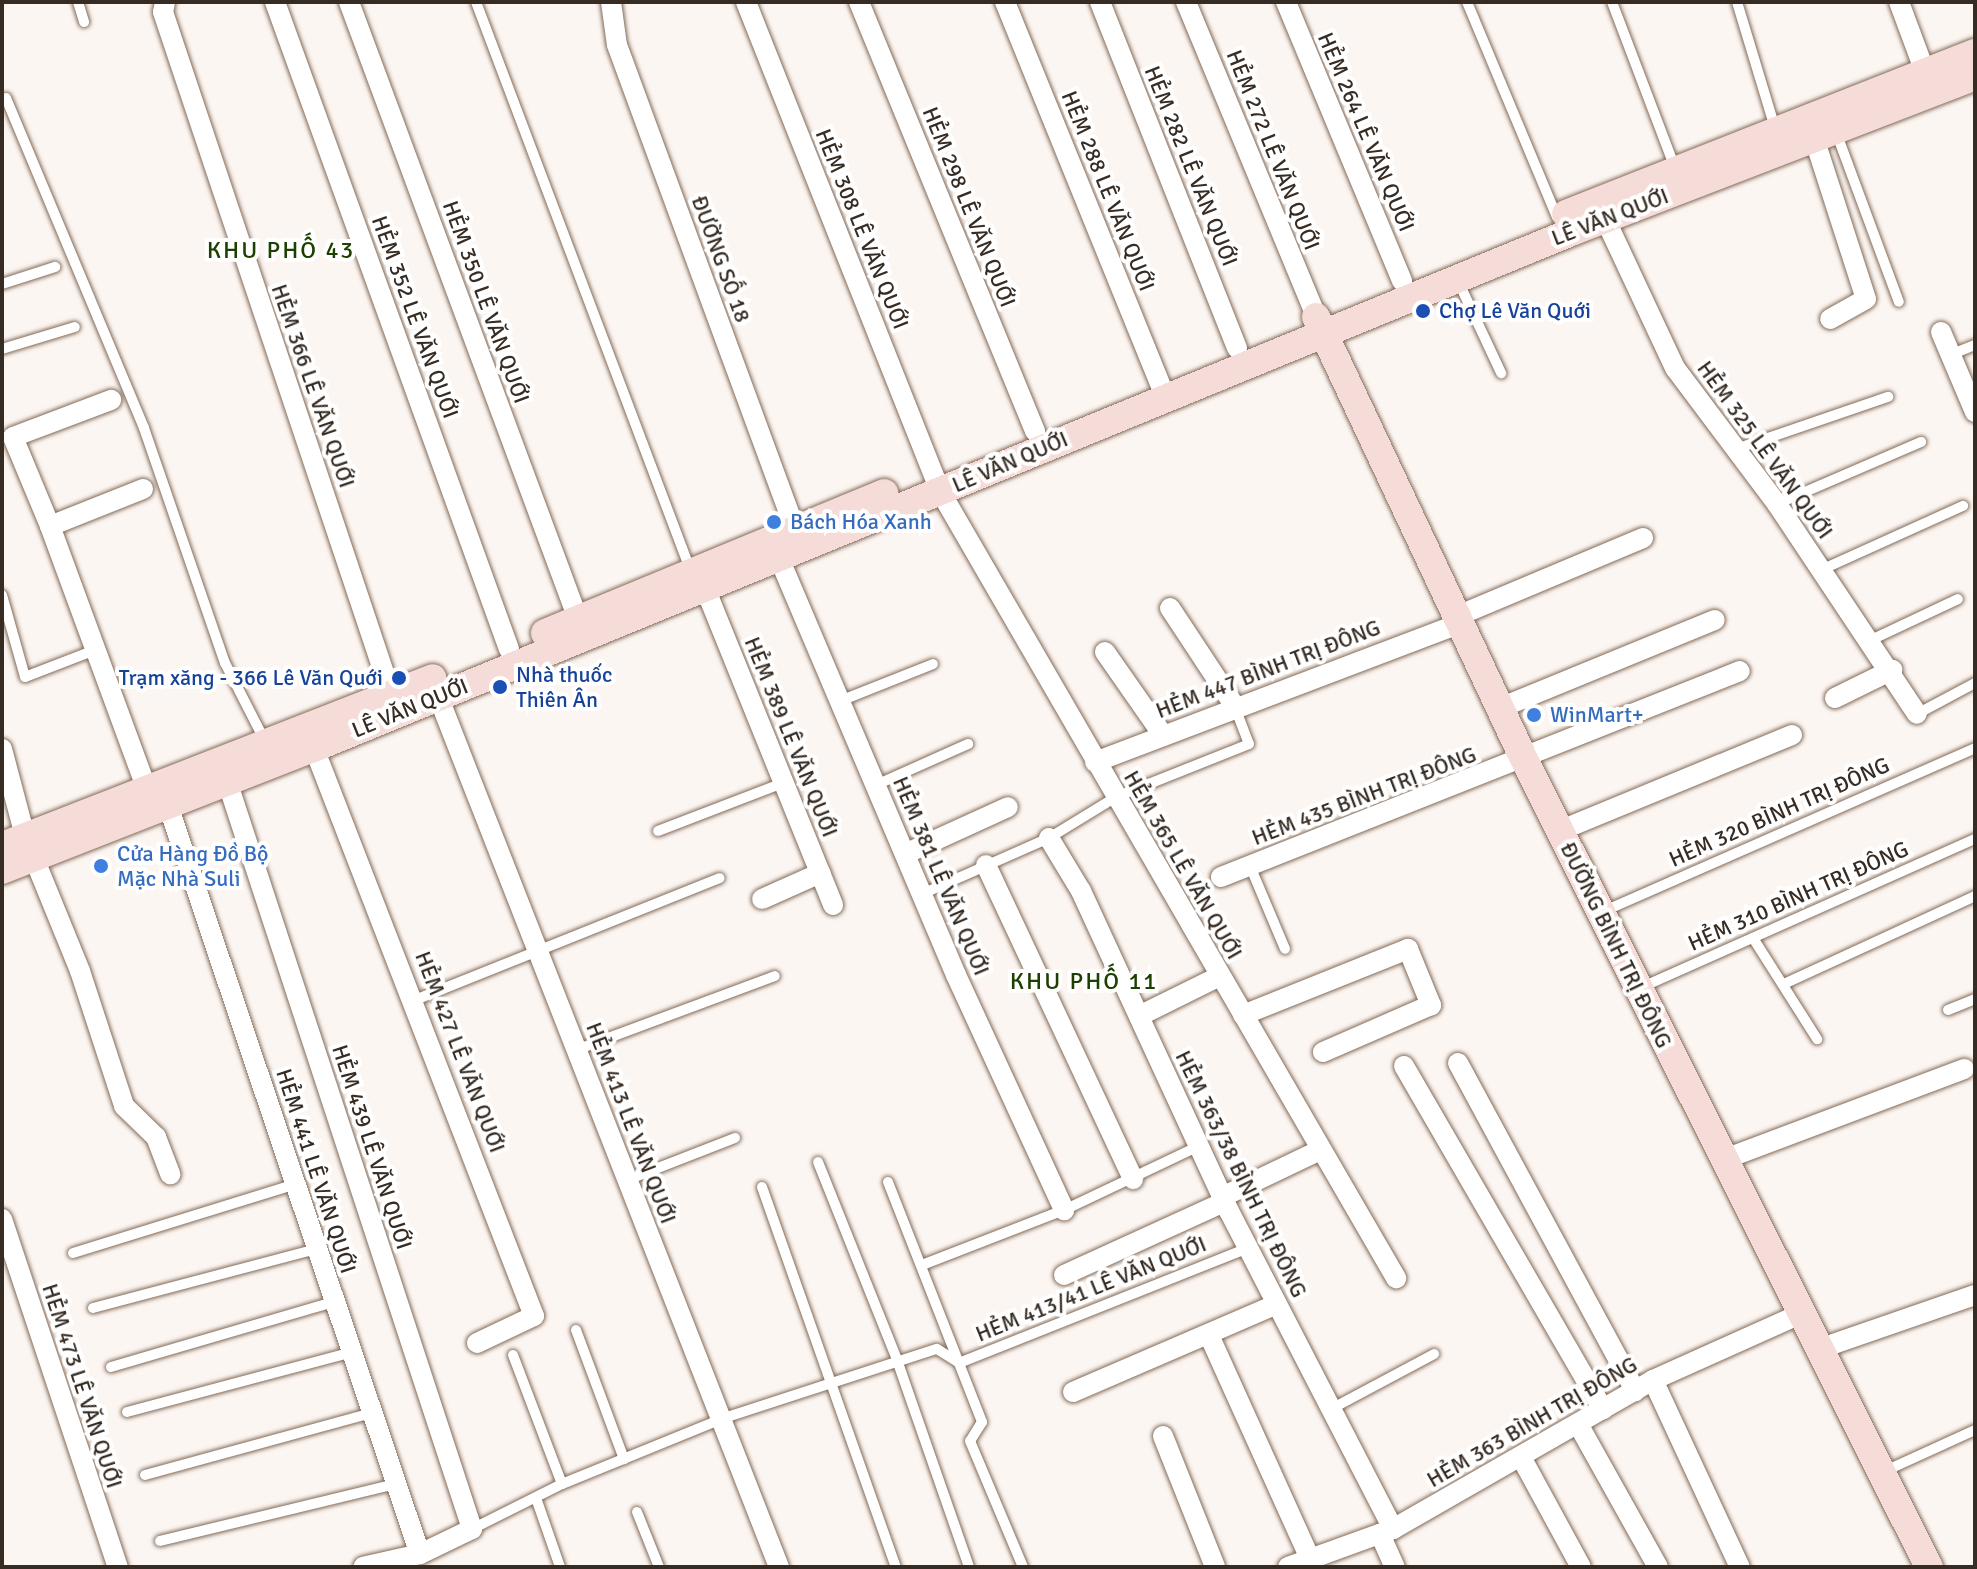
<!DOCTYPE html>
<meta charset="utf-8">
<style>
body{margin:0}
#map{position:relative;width:1977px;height:1569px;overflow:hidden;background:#fcf6f2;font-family:Signika,sans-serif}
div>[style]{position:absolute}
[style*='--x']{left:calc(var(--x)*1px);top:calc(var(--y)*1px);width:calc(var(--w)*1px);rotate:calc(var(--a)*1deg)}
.roads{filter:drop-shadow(0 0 2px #826a57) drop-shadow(0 0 2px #826a57)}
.lane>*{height:10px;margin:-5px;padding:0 5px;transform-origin:5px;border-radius:5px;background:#fff}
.street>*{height:20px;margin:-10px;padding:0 10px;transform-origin:10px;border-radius:10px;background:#fff}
.secondary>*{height:28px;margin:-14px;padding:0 14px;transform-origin:14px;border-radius:14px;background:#f6dcd8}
.dots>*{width:22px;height:22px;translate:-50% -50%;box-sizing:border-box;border:4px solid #fff;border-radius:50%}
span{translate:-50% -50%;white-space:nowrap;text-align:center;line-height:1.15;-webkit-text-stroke:8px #fff;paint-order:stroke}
.street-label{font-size:22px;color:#362c24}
.transit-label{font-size:22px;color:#164399}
.left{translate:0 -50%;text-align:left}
.right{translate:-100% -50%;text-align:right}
.shop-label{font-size:22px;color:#366cbe}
.neighbourhood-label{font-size:24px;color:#1b4000;letter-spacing:2px}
.frame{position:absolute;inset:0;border:4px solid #362c24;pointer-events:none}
</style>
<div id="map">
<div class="roads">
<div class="lane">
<i style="--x:78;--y:2;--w:21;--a:73"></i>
<i style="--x:476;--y:2;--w:606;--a:69.32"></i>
<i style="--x:1467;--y:2;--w:233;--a:67.3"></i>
<i style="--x:1612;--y:2;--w:178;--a:69.2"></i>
<i style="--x:1737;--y:2;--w:132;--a:73.2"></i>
<i style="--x:6;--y:98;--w:358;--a:67.3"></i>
<i style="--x:144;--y:428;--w:249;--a:71"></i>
<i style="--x:225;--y:663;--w:88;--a:62.9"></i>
<i style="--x:1836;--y:132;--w:181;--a:69.7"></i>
<i style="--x:1458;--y:281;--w:102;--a:64.9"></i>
<i style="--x:2;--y:284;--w:56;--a:-17.8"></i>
<i style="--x:2;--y:349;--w:76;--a:-16.8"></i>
<i style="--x:1950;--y:355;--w:27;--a:-22"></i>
<i style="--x:1736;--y:449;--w:161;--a:-18.9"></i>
<i style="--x:1777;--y:504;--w:157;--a:-23.3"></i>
<i style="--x:1821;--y:570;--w:156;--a:-24.3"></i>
<i style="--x:2;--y:595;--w:85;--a:74.3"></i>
<i style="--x:25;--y:677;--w:75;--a:-21.1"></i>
<i style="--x:1871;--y:640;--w:96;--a:-25.2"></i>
<i style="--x:840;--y:701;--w:100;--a:-21.7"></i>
<i style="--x:1917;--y:714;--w:66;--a:-28.1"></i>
<i style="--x:876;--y:785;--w:101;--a:-24"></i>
<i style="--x:658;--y:831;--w:134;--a:-21"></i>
<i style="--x:1250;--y:866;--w:90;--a:67.1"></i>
<i style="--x:922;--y:894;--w:139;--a:-23.8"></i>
<i style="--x:1049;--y:838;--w:79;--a:-31.5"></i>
<i style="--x:1116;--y:797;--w:143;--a:-21.7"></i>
<i style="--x:1249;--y:744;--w:42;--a:-111"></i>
<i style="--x:1602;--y:912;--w:407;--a:-23.7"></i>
<i style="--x:1753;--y:938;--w:120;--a:57.6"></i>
<i style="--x:1786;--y:983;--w:208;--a:-24.7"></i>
<i style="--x:1640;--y:988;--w:367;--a:-24"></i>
<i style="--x:415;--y:1000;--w:328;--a:-21.8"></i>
<i style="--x:1948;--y:1010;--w:29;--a:-22"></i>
<i style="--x:576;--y:1050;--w:212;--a:-20.4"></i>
<i style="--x:818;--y:1162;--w:213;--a:68.2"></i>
<i style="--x:897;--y:1360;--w:219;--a:70.8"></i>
<i style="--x:627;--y:1180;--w:116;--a:-21.3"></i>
<i style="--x:888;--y:1182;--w:258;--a:68.6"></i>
<i style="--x:982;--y:1422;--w:22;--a:122"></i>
<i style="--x:970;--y:1441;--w:137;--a:67.2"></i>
<i style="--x:762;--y:1187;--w:403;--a:70.6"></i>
<i style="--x:73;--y:1253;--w:233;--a:-17.2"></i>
<i style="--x:922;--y:1265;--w:152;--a:-21.2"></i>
<i style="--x:1064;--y:1210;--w:149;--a:-25.4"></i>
<i style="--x:93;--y:1308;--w:232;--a:-14.8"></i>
<i style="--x:576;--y:1330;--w:138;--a:69.6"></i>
<i style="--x:513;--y:1355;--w:138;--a:69.2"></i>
<i style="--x:111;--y:1367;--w:232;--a:-16.3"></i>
<i style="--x:1331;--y:1409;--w:117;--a:-28.1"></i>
<i style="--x:127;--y:1412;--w:233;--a:-14.9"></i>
<i style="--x:1883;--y:1472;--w:101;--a:-24.5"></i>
<i style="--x:145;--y:1475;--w:235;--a:-15.3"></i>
<i style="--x:536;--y:1498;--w:73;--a:70.8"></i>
<i style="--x:637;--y:1512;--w:59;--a:68.2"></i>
<i style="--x:472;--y:1529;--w:101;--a:-26.6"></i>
<i style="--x:562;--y:1484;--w:172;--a:-22.2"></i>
<i style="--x:721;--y:1419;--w:227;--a:-18"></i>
<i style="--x:937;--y:1349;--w:26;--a:32"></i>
<i style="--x:959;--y:1363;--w:313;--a:-21.7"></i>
<i style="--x:160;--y:1541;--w:242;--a:-13.6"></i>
</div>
<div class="street">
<i style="--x:165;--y:2;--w:10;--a:101"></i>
<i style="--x:163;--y:12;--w:719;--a:71.51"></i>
<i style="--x:275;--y:2;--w:688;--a:70.12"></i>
<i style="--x:349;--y:2;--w:658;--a:69.64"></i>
<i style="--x:611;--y:2;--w:43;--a:82.1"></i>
<i style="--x:617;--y:45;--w:516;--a:69.81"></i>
<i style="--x:746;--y:2;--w:526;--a:68.36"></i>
<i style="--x:940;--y:491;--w:910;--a:59.91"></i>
<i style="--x:859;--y:2;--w:464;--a:67.7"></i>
<i style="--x:1005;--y:2;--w:426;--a:67.9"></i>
<i style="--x:1100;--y:2;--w:372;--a:68.4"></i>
<i style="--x:1186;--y:2;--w:340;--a:67.5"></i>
<i style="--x:1286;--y:2;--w:302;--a:67.4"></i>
<i style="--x:1899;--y:2;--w:75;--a:69.6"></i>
<i style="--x:1814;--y:138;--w:169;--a:72.1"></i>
<i style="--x:1866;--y:299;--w:41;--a:150.9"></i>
<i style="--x:1600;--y:208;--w:177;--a:64.9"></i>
<i style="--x:1675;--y:368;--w:170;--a:53.1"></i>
<i style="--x:1777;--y:504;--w:252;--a:56.3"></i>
<i style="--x:1941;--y:332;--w:87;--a:67"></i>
<i style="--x:143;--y:489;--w:100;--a:158.3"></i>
<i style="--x:50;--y:526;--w:281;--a:69.8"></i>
<i style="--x:50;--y:526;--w:96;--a:-112.6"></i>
<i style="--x:13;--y:437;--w:105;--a:-20.7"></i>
<i style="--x:779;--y:558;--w:453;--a:67"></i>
<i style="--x:956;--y:975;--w:259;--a:65.3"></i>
<i style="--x:705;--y:588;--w:342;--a:68"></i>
<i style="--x:1170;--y:608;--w:116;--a:56.6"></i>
<i style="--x:1455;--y:617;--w:204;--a:-22.8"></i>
<i style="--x:1105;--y:652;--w:101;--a:55.1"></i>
<i style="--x:438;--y:696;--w:935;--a:68.62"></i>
<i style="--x:1835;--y:698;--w:64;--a:-26.2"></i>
<i style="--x:1500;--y:708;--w:232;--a:-22.3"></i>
<i style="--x:314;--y:748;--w:609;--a:68.83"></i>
<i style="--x:534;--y:1316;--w:63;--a:154.7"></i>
<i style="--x:2;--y:749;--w:90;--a:75.2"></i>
<i style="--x:25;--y:836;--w:146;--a:67.8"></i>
<i style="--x:80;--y:971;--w:142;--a:71.9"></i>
<i style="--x:124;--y:1106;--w:45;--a:44.1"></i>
<i style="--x:156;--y:1137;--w:40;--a:69"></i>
<i style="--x:1095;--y:762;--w:389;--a:-20.8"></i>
<i style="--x:227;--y:781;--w:787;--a:71.86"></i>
<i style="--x:472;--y:1529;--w:58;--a:154.3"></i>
<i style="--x:420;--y:1554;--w:58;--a:167.2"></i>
<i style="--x:167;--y:802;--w:793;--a:71.41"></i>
<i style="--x:1559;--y:831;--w:252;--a:-22.4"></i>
<i style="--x:1049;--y:838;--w:62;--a:58.9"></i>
<i style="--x:1081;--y:891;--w:353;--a:65.2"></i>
<i style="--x:1229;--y:1211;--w:358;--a:62.7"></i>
<i style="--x:905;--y:854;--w:113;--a:-24.5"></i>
<i style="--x:986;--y:865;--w:347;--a:64.9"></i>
<i style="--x:1221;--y:877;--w:558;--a:-21.65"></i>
<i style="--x:762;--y:899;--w:64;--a:-24.1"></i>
<i style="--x:1243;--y:1015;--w:178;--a:-21.8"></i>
<i style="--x:1408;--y:949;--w:61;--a:67.7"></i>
<i style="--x:1431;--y:1005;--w:118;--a:156.5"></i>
<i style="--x:1139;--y:1016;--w:90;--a:-26.3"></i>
<i style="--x:1458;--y:1063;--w:373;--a:61.6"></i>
<i style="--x:1404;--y:1066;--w:397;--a:59.9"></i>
<i style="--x:1722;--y:1160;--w:259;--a:-20.6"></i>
<i style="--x:1222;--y:1197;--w:109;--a:-25.6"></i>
<i style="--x:2;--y:1219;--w:367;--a:71.6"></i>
<i style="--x:1064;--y:1275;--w:176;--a:-24.5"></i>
<i style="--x:1209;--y:1335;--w:246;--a:65.7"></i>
<i style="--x:1816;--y:1350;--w:168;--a:-19.1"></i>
<i style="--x:1653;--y:1380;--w:206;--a:65.1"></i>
<i style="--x:1073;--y:1392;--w:222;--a:-23.3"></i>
<i style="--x:1578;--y:1424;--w:164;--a:60.8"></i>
<i style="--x:1163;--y:1436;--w:141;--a:68.3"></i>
<i style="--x:1521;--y:1457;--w:125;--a:61.4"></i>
<i style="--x:1380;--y:1534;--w:36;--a:66"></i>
<i style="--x:1288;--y:1567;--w:112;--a:-19.9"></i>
<i style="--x:1393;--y:1529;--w:300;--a:-29.8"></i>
<i style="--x:1653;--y:1380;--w:159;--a:-24.1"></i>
</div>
<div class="secondary">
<i style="--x:1566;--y:214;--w:440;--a:-21.5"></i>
<i style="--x:1316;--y:317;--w:488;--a:64.8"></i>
<i style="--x:1524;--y:759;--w:904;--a:63.38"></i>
<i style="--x:545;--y:633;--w:367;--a:-22.4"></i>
<i style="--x:2;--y:846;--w:462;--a:-21.3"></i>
<i style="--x:2;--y:870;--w:335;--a:-21.4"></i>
<i style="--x:314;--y:748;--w:1362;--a:-22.31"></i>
<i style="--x:1574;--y:231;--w:430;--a:-21.1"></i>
</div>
</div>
<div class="dots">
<i style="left:1423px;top:311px;background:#1a4fb4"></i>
<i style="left:774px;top:522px;background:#3f7fe0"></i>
<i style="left:399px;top:678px;background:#1a4fb4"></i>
<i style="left:500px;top:687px;background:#1a4fb4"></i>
<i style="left:1534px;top:715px;background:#3f7fe0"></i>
<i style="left:101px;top:866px;background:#3f7fe0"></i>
</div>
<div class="street-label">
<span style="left:1366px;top:132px;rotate:67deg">HẺM 264 LÊ VĂN QUỚI</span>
<span style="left:1273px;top:150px;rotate:68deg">HẺM 272 LÊ VĂN QUỚI</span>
<span style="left:1191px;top:166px;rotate:68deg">HẺM 282 LÊ VĂN QUỚI</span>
<span style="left:1108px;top:191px;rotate:68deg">HẺM 288 LÊ VĂN QUỚI</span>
<span style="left:969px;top:207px;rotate:68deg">HẺM 298 LÊ VĂN QUỚI</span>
<span style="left:1610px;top:217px;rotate:-21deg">LÊ VĂN QUỚI</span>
<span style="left:862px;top:229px;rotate:68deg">HẺM 308 LÊ VĂN QUỚI</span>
<span style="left:721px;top:259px;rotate:70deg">ĐƯỜNG SỐ 18</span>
<span style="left:486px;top:302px;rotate:70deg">HẺM 350 LÊ VĂN QUỚI</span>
<span style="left:415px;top:317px;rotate:70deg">HẺM 352 LÊ VĂN QUỚI</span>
<span style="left:313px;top:386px;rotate:71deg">HẺM 366 LÊ VĂN QUỚI</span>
<span style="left:1765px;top:450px;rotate:54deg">HẺM 325 LÊ VĂN QUỚI</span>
<span style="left:1010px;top:462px;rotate:-23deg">LÊ VĂN QUỚI</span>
<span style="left:1268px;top:669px;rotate:-21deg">HẺM 447 BÌNH TRỊ ĐÔNG</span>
<span style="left:410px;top:708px;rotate:-22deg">LÊ VĂN QUỚI</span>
<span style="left:791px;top:737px;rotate:68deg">HẺM 389 LÊ VĂN QUỚI</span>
<span style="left:1364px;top:796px;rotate:-21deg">HẺM 435 BÌNH TRỊ ĐÔNG</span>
<span style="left:1779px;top:812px;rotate:-24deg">HẺM 320 BÌNH TRỊ ĐÔNG</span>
<span style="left:1183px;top:865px;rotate:60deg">HẺM 365 LÊ VĂN QUỚI</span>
<span style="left:941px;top:876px;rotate:67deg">HẺM 381 LÊ VĂN QUỚI</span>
<span style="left:1798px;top:896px;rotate:-24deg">HẺM 310 BÌNH TRỊ ĐÔNG</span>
<span style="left:1616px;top:945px;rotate:64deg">ĐƯỜNG BÌNH TRỊ ĐÔNG</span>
<span style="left:460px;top:1052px;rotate:69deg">HẺM 427 LÊ VĂN QUỚI</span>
<span style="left:631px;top:1123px;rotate:69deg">HẺM 413 LÊ VĂN QUỚI</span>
<span style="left:372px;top:1147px;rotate:72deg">HẺM 439 LÊ VĂN QUỚI</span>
<span style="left:316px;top:1171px;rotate:72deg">HẺM 441 LÊ VĂN QUỚI</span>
<span style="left:1241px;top:1174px;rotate:64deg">HẺM 363/38 BÌNH TRỊ ĐÔNG</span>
<span style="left:1091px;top:1289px;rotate:-22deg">HẺM 413/41 LÊ VĂN QUỚI</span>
<span style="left:82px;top:1386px;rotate:72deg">HẺM 473 LÊ VĂN QUỚI</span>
<span style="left:1532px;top:1422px;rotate:-30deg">HẺM 363 BÌNH TRỊ ĐÔNG</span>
</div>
<div class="transit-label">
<span class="left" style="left:1439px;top:311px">Chợ Lê Văn Quới</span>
<span class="left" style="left:516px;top:687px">Nhà thuốc<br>Thiên Ân</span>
<span class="right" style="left:383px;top:678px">Trạm xăng - 366 Lê Văn Quới</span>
</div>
<div class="shop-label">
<span class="left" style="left:790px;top:522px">Bách Hóa Xanh</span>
<span class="left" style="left:1550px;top:715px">WinMart+</span>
<span class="left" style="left:117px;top:866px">Cửa Hàng Đồ Bộ<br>Mặc Nhà Suli</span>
</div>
<div class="neighbourhood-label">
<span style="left:281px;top:251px">KHU PHỐ 43</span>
<span style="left:1084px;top:982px">KHU PHỐ 11</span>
</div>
<div class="frame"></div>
</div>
